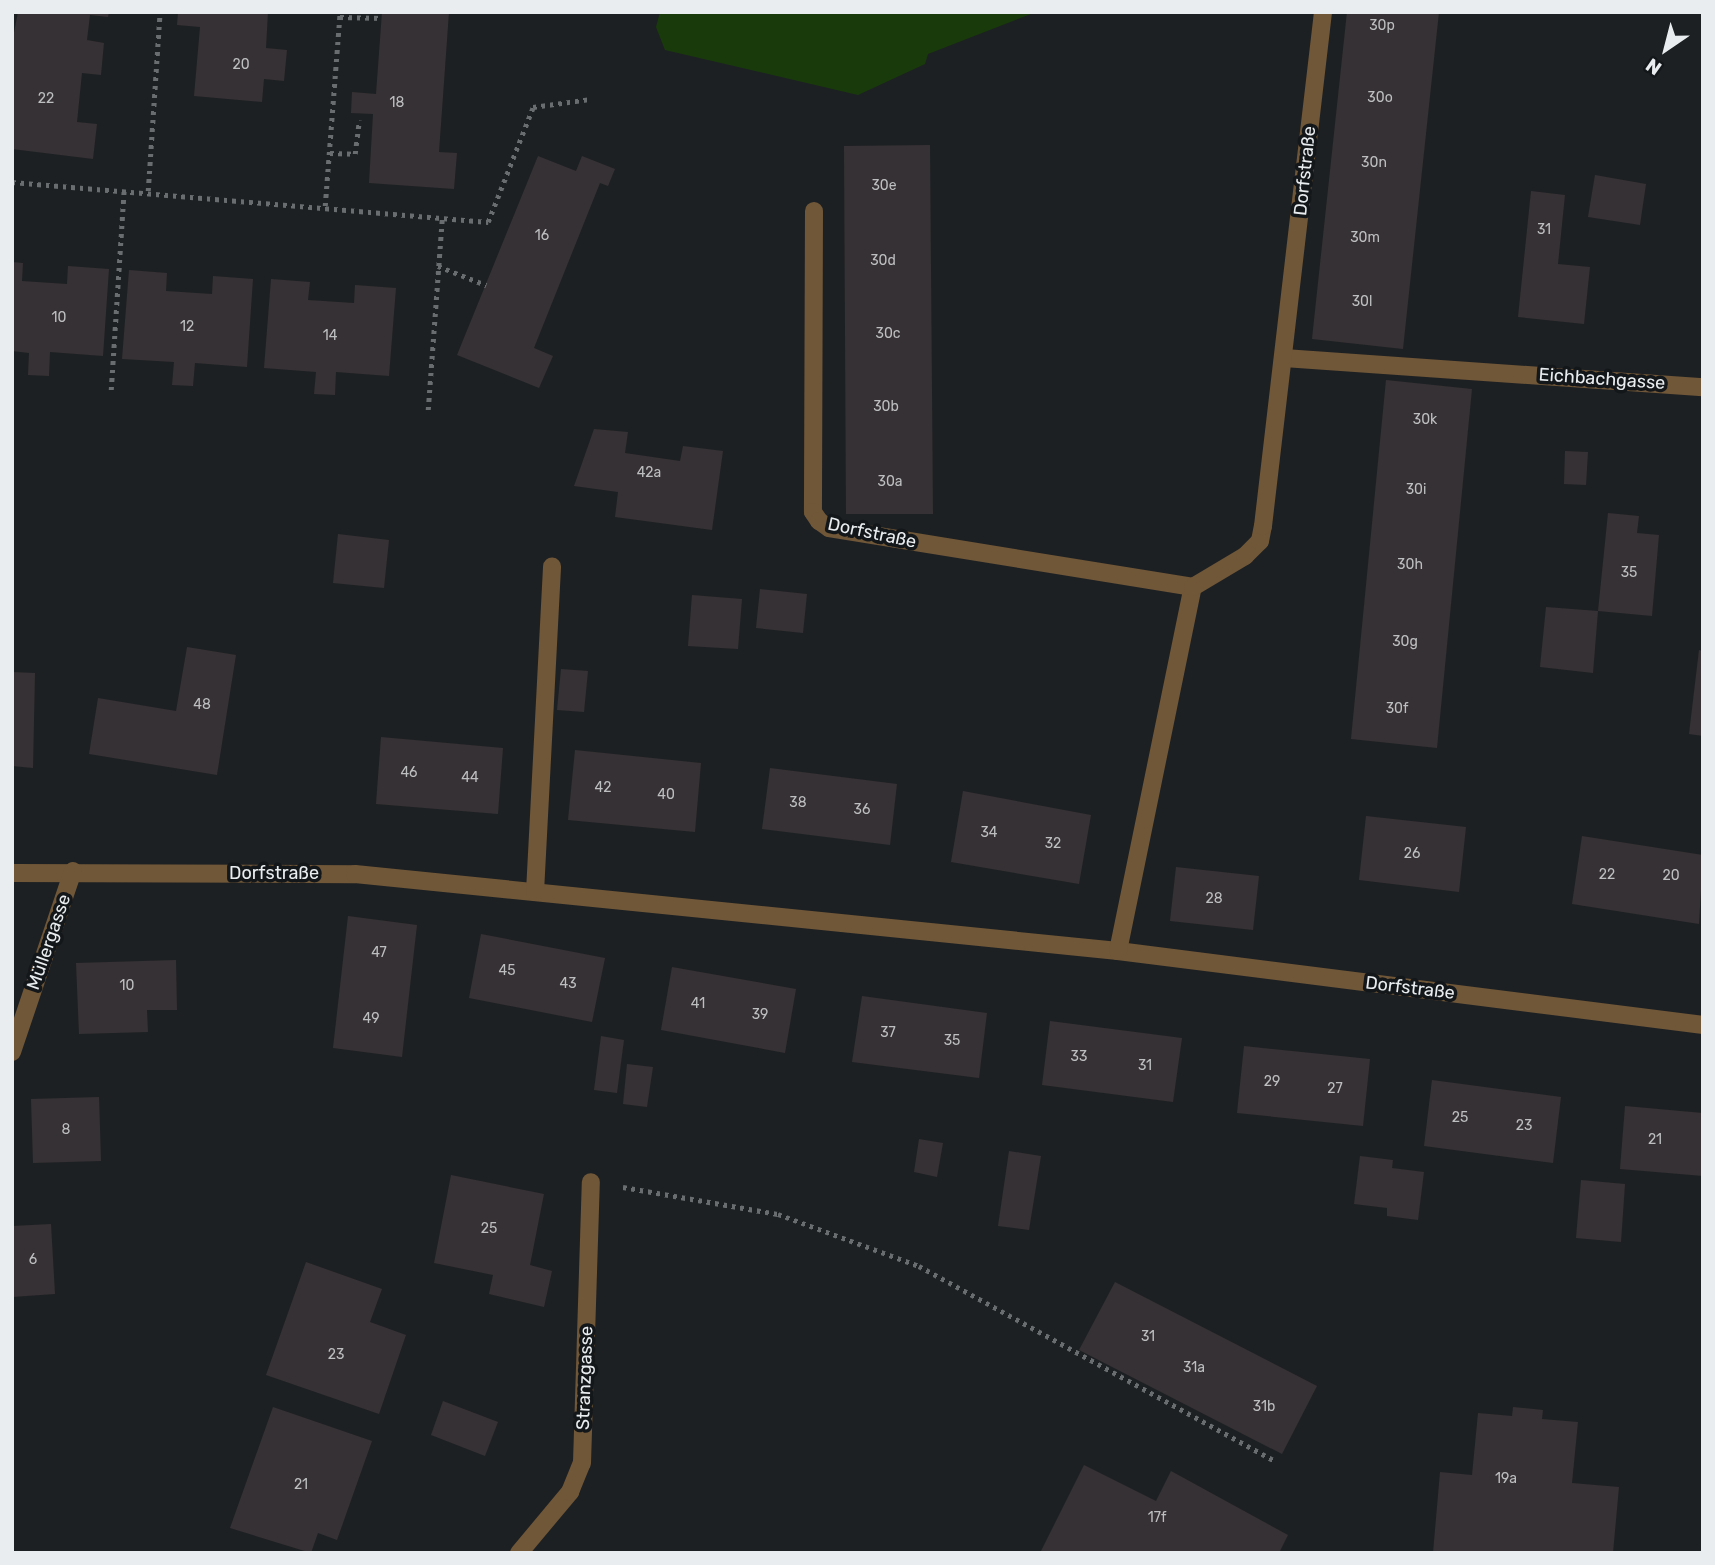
<!DOCTYPE html>
<meta charset="utf-8">
<style>
body{margin:0}
#map{position:relative;width:1715px;height:1565px;overflow:hidden;background:#1d2023;font-family:Rubik,sans-serif}
div>[style]{position:absolute}
[style*='--x']{left:calc(var(--x)*1px);top:calc(var(--y)*1px);width:calc(var(--w)*1px);rotate:calc(var(--a)*1deg)}
.green>*{inset:0;background:#193b0b}
.building>*{inset:0;background:#363134}
.path>*{height:4.5px;margin-top:-2.25px;transform-origin:0;background:repeating-linear-gradient(90deg,#6a6d70 0 3.5px,transparent 0 8.5px)}
.minor>*{height:18px;margin:-9px;padding:0 9px;transform-origin:9px;border-radius:9px;background:#705738}
span{translate:-50% -50%;white-space:nowrap;text-align:center;line-height:1.15;-webkit-text-stroke:7px #14171a;paint-order:stroke}
.number-label{font-size:14px;color:#bdbec0}
.number-label span{-webkit-text-stroke-width:0}
.street-label{font-size:18px;color:#eaedef}
.frame{position:absolute;inset:0;border:14px solid #eaedef;pointer-events:none}
.north{position:absolute;left:1631px;top:14px;width:70px;height:70px;-webkit-text-stroke:5px #14171a;paint-order:stroke;rotate:215deg;font-size:19px;font-weight:700;line-height:28px;text-align:center;color:#eaedef}
.north::after{content:'';display:block;margin:auto;width:24px;height:32px;background:#eaedef;clip-path:polygon(50% 0,100% 100%,50% 72%,0 100%)}
</style>
<div id="map">
<div class="green">
<i style="clip-path:polygon(660px 12px,1036px 12px,928px 54px,925px 64px,858px 95px,665px 50px,656px 27px)"></i>
</div>
<div class="building">
<i style="clip-path:polygon(18px 12px,109px 12px,108px 17px,90px 15px,87px 40px,104px 43px,101px 75px,82px 73px,77px 122px,97px 124px,93px 159px,12px 149px,12px 43px)"></i>
<i style="clip-path:polygon(178px 12px,268px 12px,266px 48px,287px 50px,284px 81px,264px 79px,262px 102px,194px 96px,200px 27px,177px 25px)"></i>
<i style="clip-path:polygon(382px 12px,449px 12px,439px 152px,457px 153px,454px 189px,369px 183px,373px 114px,351px 113px,352px 92px,376px 94px)"></i>
<i style="clip-path:polygon(1347px 12px,1439px 12px,1403px 349px,1312px 339px)"></i>
<i style="clip-path:polygon(930px 145px,933px 514px,846px 514px,844px 146px)"></i>
<i style="clip-path:polygon(538px 156px,576px 171px,582px 156px,615px 169px,608px 186px,600px 183px,534px 348px,553px 356px,539px 388px,457px 355px)"></i>
<i style="clip-path:polygon(1595px 175px,1646px 184px,1640px 225px,1588px 217px)"></i>
<i style="clip-path:polygon(1531px 191px,1565px 195px,1558px 264px,1590px 267px,1584px 324px,1518px 317px)"></i>
<i style="clip-path:polygon(12px 262px,23px 263px,22px 281px,67px 284px,68px 266px,109px 269px,103px 356px,50px 352px,49px 376px,28px 375px,29px 353px,12px 351px)"></i>
<i style="clip-path:polygon(129px 270px,167px 273px,166px 291px,212px 294px,213px 276px,253px 279px,247px 367px,195px 363px,193px 386px,172px 385px,174px 362px,122px 359px)"></i>
<i style="clip-path:polygon(271px 279px,310px 282px,308px 300px,354px 303px,355px 285px,396px 288px,389px 376px,336px 372px,335px 395px,314px 394px,316px 372px,264px 368px)"></i>
<i style="clip-path:polygon(1386px 380px,1472px 389px,1437px 748px,1351px 739px)"></i>
<i style="clip-path:polygon(594px 429px,628px 432px,625px 453px,680px 461px,683px 446px,723px 451px,712px 530px,615px 517px,618px 492px,574px 486px)"></i>
<i style="clip-path:polygon(1565px 451px,1588px 452px,1586px 485px,1564px 484px)"></i>
<i style="clip-path:polygon(1608px 513px,1639px 516px,1637px 533px,1659px 535px,1652px 616px,1598px 611px)"></i>
<i style="clip-path:polygon(338px 534px,389px 540px,384px 588px,333px 583px)"></i>
<i style="clip-path:polygon(760px 589px,807px 594px,803px 633px,756px 628px)"></i>
<i style="clip-path:polygon(692px 595px,742px 599px,738px 649px,688px 646px)"></i>
<i style="clip-path:polygon(1546px 607px,1598px 611px,1593px 673px,1540px 667px)"></i>
<i style="clip-path:polygon(187px 647px,236px 655px,217px 775px,89px 754px,98px 698px,176px 711px)"></i>
<i style="clip-path:polygon(1699px 650px,1703px 651px,1703px 736px,1689px 734px)"></i>
<i style="clip-path:polygon(561px 669px,588px 671px,584px 712px,557px 710px)"></i>
<i style="clip-path:polygon(12px 672px,35px 673px,33px 768px,12px 766px)"></i>
<i style="clip-path:polygon(381px 737px,503px 748px,498px 814px,376px 804px)"></i>
<i style="clip-path:polygon(575px 750px,701px 763px,695px 832px,568px 820px)"></i>
<i style="clip-path:polygon(770px 768px,897px 784px,890px 845px,762px 829px)"></i>
<i style="clip-path:polygon(963px 791px,1091px 815px,1079px 884px,951px 862px)"></i>
<i style="clip-path:polygon(1366px 816px,1466px 827px,1459px 892px,1359px 880px)"></i>
<i style="clip-path:polygon(1582px 836px,1703px 855px,1699px 924px,1572px 904px)"></i>
<i style="clip-path:polygon(1176px 867px,1259px 876px,1253px 930px,1170px 921px)"></i>
<i style="clip-path:polygon(348px 916px,417px 925px,402px 1057px,333px 1048px)"></i>
<i style="clip-path:polygon(481px 934px,605px 958px,592px 1022px,469px 998px)"></i>
<i style="clip-path:polygon(176px 960px,177px 1010px,147px 1010px,148px 1032px,79px 1034px,76px 963px)"></i>
<i style="clip-path:polygon(672px 967px,796px 989px,785px 1053px,661px 1030px)"></i>
<i style="clip-path:polygon(862px 996px,987px 1013px,979px 1078px,852px 1062px)"></i>
<i style="clip-path:polygon(1050px 1021px,1182px 1038px,1173px 1102px,1042px 1085px)"></i>
<i style="clip-path:polygon(601px 1036px,624px 1040px,617px 1093px,594px 1090px)"></i>
<i style="clip-path:polygon(1244px 1046px,1370px 1059px,1363px 1126px,1237px 1113px)"></i>
<i style="clip-path:polygon(627px 1064px,653px 1067px,647px 1107px,623px 1104px)"></i>
<i style="clip-path:polygon(1432px 1080px,1561px 1097px,1553px 1163px,1424px 1146px)"></i>
<i style="clip-path:polygon(99px 1097px,101px 1161px,33px 1163px,31px 1099px)"></i>
<i style="clip-path:polygon(1625px 1106px,1703px 1113px,1703px 1176px,1620px 1169px)"></i>
<i style="clip-path:polygon(919px 1139px,943px 1143px,937px 1177px,914px 1172px)"></i>
<i style="clip-path:polygon(1009px 1151px,1041px 1156px,1029px 1230px,998px 1226px)"></i>
<i style="clip-path:polygon(1360px 1156px,1393px 1160px,1392px 1168px,1424px 1172px,1418px 1220px,1387px 1216px,1387px 1208px,1354px 1204px)"></i>
<i style="clip-path:polygon(451px 1175px,544px 1194px,530px 1265px,552px 1271px,544px 1307px,489px 1294px,493px 1275px,434px 1263px)"></i>
<i style="clip-path:polygon(1581px 1180px,1625px 1184px,1621px 1242px,1576px 1238px)"></i>
<i style="clip-path:polygon(51px 1224px,55px 1294px,12px 1297px,12px 1226px)"></i>
<i style="clip-path:polygon(306px 1262px,382px 1289px,370px 1322px,406px 1335px,379px 1414px,266px 1375px)"></i>
<i style="clip-path:polygon(1115px 1282px,1317px 1386px,1282px 1454px,1079px 1350px)"></i>
<i style="clip-path:polygon(443px 1401px,498px 1422px,485px 1456px,431px 1435px)"></i>
<i style="clip-path:polygon(273px 1407px,372px 1441px,337px 1540px,318px 1533px,311px 1553px,230px 1528px)"></i>
<i style="clip-path:polygon(1513px 1407px,1543px 1410px,1542px 1419px,1578px 1422px,1572px 1483px,1619px 1487px,1613px 1553px,1433px 1553px,1440px 1472px,1472px 1475px,1478px 1413px,1512px 1416px)"></i>
<i style="clip-path:polygon(1084px 1465px,1156px 1501px,1171px 1471px,1288px 1535px,1279px 1553px,1040px 1553px)"></i>
</div>
<div class="path">
<i style="--x:340;--y:17;--w:42;--a:1.4"></i>
<i style="--x:330;--y:153;--w:25;--a:2"></i>
<i style="--x:355;--y:154;--w:34;--a:-83"></i>
<i style="--x:12;--y:182;--w:478;--a:4.8"></i>
<i style="--x:488;--y:222;--w:123;--a:-68.6"></i>
<i style="--x:533;--y:107;--w:59;--a:-7.9"></i>
<i style="--x:148;--y:191;--w:179;--a:-86.2"></i>
<i style="--x:325;--y:206;--w:195;--a:-85.6"></i>
<i style="--x:438;--y:266;--w:52;--a:21.6"></i>
<i style="--x:111;--y:390;--w:201;--a:-86.3"></i>
<i style="--x:428;--y:410;--w:193;--a:-85.8"></i>
<i style="--x:623;--y:1187;--w:157;--a:9.9"></i>
<i style="--x:778;--y:1214;--w:150;--a:20.2"></i>
<i style="--x:919;--y:1266;--w:406;--a:28.7"></i>
</div>
<div class="minor">
<i style="--x:814;--y:211;--w:301;--a:90.2"></i>
<i style="--x:813;--y:512;--w:11;--a:56"></i>
<i style="--x:819;--y:521;--w:12;--a:35"></i>
<i style="--x:829;--y:528;--w:369;--a:9.2"></i>
<i style="--x:1284;--y:358;--w:420;--a:4"></i>
<i style="--x:12;--y:873;--w:343;--a:0.2"></i>
<i style="--x:355;--y:874;--w:767;--a:5.76"></i>
<i style="--x:1118;--y:951;--w:590;--a:7.21"></i>
<i style="--x:535;--y:892;--w:326;--a:-87"></i>
<i style="--x:1118;--y:951;--w:372;--a:-78.4"></i>
<i style="--x:1193;--y:587;--w:61;--a:-30.8"></i>
<i style="--x:1245;--y:556;--w:21;--a:-45"></i>
<i style="--x:1260;--y:541;--w:15;--a:-79"></i>
<i style="--x:1263;--y:526;--w:517;--a:-83.34"></i>
<i style="--x:12;--y:1052;--w:191;--a:-71.4"></i>
<i style="--x:519;--y:1553;--w:80;--a:-50.1"></i>
<i style="--x:570;--y:1492;--w:31;--a:-68"></i>
<i style="--x:582;--y:1463;--w:281;--a:-88.2"></i>
</div>
<div class="number-label">
<span style="left:1382px;top:26px">30p</span>
<span style="left:241px;top:65px">20</span>
<span style="left:1380px;top:98px">30o</span>
<span style="left:46px;top:99px">22</span>
<span style="left:397px;top:103px">18</span>
<span style="left:1374px;top:163px">30n</span>
<span style="left:884px;top:186px">30e</span>
<span style="left:1544px;top:230px">31</span>
<span style="left:542px;top:236px">16</span>
<span style="left:1365px;top:238px">30m</span>
<span style="left:883px;top:261px">30d</span>
<span style="left:1362px;top:302px">30l</span>
<span style="left:59px;top:318px">10</span>
<span style="left:187px;top:327px">12</span>
<span style="left:888px;top:334px">30c</span>
<span style="left:330px;top:336px">14</span>
<span style="left:886px;top:407px">30b</span>
<span style="left:1425px;top:420px">30k</span>
<span style="left:649px;top:473px">42a</span>
<span style="left:890px;top:482px">30a</span>
<span style="left:1416px;top:490px">30i</span>
<span style="left:1410px;top:565px">30h</span>
<span style="left:1629px;top:573px">35</span>
<span style="left:1405px;top:642px">30g</span>
<span style="left:202px;top:705px">48</span>
<span style="left:1397px;top:709px">30f</span>
<span style="left:409px;top:773px">46</span>
<span style="left:470px;top:778px">44</span>
<span style="left:603px;top:788px">42</span>
<span style="left:666px;top:795px">40</span>
<span style="left:798px;top:803px">38</span>
<span style="left:862px;top:810px">36</span>
<span style="left:989px;top:833px">34</span>
<span style="left:1053px;top:844px">32</span>
<span style="left:1412px;top:854px">26</span>
<span style="left:1607px;top:875px">22</span>
<span style="left:1671px;top:876px">20</span>
<span style="left:1214px;top:899px">28</span>
<span style="left:379px;top:953px">47</span>
<span style="left:507px;top:971px">45</span>
<span style="left:568px;top:984px">43</span>
<span style="left:127px;top:986px">10</span>
<span style="left:698px;top:1004px">41</span>
<span style="left:760px;top:1015px">39</span>
<span style="left:371px;top:1019px">49</span>
<span style="left:888px;top:1033px">37</span>
<span style="left:952px;top:1041px">35</span>
<span style="left:1079px;top:1057px">33</span>
<span style="left:1145px;top:1066px">31</span>
<span style="left:1272px;top:1082px">29</span>
<span style="left:1335px;top:1089px">27</span>
<span style="left:1460px;top:1118px">25</span>
<span style="left:1524px;top:1126px">23</span>
<span style="left:66px;top:1130px">8</span>
<span style="left:1655px;top:1140px">21</span>
<span style="left:489px;top:1229px">25</span>
<span style="left:33px;top:1260px">6</span>
<span style="left:1148px;top:1337px">31</span>
<span style="left:336px;top:1355px">23</span>
<span style="left:1194px;top:1368px">31a</span>
<span style="left:1264px;top:1407px">31b</span>
<span style="left:1506px;top:1479px">19a</span>
<span style="left:301px;top:1485px">21</span>
<span style="left:1157px;top:1518px">17f</span>
</div>
<div class="street-label">
<span style="left:1305px;top:171px;rotate:-84deg">Dorfstraße</span>
<span style="left:1602px;top:379px;rotate:4deg">Eichbachgasse</span>
<span style="left:872px;top:533px;rotate:12deg">Dorfstraße</span>
<span style="left:274px;top:873px">Dorfstraße</span>
<span style="left:49px;top:942px;rotate:-71deg">Müllergasse</span>
<span style="left:1410px;top:988px;rotate:7deg">Dorfstraße</span>
<span style="left:585px;top:1378px;rotate:-88deg">Stranzgasse</span>
</div>
<div class="frame"></div>
<div class="north">N</div>
</div>
